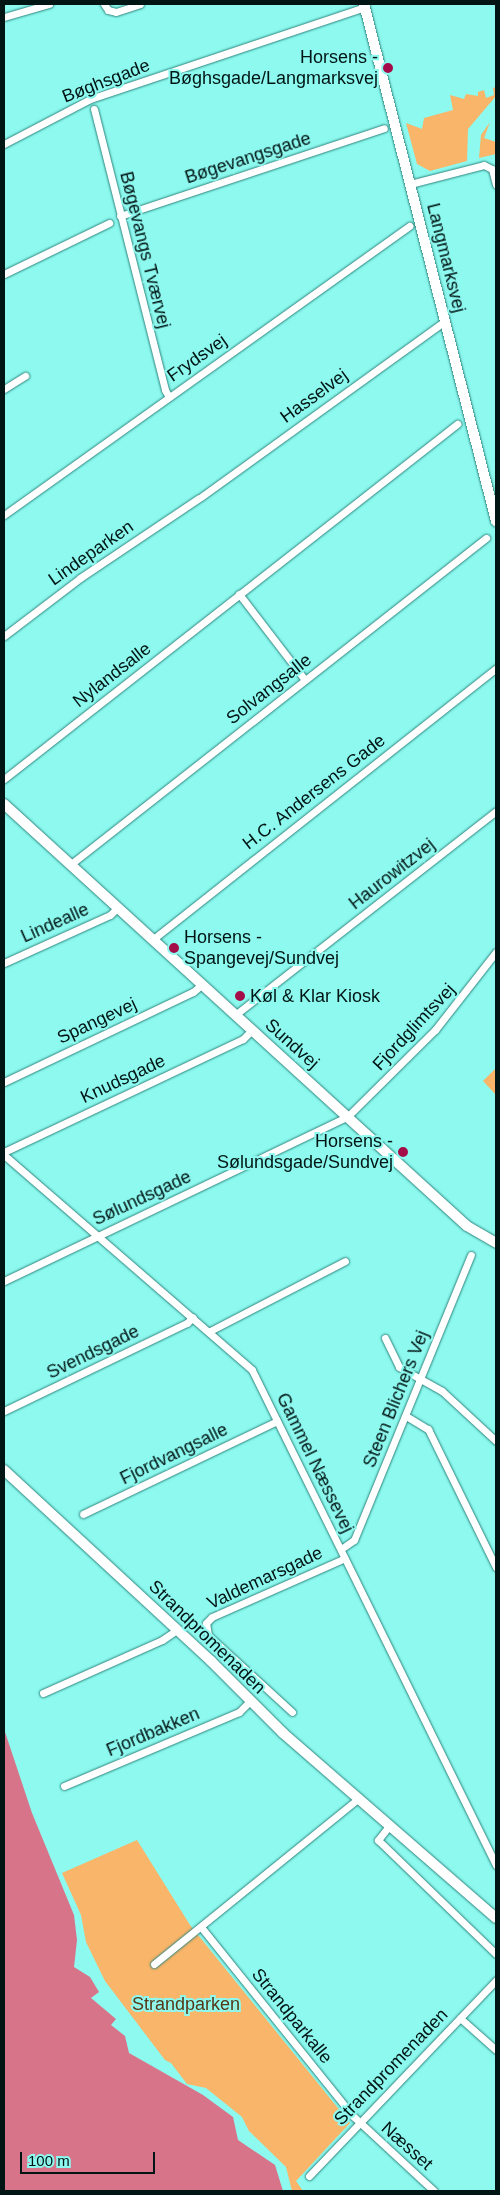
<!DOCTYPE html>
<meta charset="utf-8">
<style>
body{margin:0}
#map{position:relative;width:500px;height:2195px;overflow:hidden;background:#8df9ef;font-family:Arial,sans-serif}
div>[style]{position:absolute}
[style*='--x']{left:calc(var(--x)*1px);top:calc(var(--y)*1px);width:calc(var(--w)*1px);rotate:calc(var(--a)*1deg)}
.green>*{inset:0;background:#f9b569}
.water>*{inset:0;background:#d87489}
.roads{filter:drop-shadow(0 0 1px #2e847d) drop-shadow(0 0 1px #2e847d)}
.street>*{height:7px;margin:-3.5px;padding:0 3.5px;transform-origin:3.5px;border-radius:3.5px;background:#fff}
.secondary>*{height:10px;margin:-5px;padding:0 5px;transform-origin:5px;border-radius:5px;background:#fff}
.dots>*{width:14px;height:14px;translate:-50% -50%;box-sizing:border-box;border:2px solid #8df9ef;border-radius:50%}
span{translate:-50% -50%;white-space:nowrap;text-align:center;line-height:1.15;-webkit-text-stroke:4px #8df9ef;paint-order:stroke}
.poi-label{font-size:18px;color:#001514}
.right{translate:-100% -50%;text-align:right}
.left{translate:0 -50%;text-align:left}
.street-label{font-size:18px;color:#001514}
.park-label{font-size:18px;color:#553817}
.frame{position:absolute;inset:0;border:5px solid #001514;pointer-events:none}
.scale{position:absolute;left:20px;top:2152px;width:135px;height:22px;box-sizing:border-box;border:2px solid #001514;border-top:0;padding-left:6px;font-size:15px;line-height:18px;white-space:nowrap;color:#001514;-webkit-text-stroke:4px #8df9ef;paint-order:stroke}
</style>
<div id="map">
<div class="green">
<i style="clip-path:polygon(496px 87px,496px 96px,468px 129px,467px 161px,430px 171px,417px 164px,406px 123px,422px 129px,424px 118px,453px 110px,450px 95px,464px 99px,466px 94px,478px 96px,478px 92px,484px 90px,486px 98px,494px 95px,493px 88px)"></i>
<i style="clip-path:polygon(490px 122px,484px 138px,496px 142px,496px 154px,479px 158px,481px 135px)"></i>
<i style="clip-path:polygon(496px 1068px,496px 1095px,483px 1081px)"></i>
<i style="clip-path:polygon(137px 1840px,190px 1925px,350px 2123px,296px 2181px,303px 2191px,292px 2191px,286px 2167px,249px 2131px,242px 2117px,206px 2088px,187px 2084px,171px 2063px,165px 2060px,105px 1981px,86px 1942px,81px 1915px,62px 1873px)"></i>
</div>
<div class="water">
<i style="clip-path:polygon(4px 1729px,32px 1813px,74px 1915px,77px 1940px,74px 1967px,90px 1977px,99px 1992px,91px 1998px,116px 2019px,111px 2025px,125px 2036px,129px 2053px,203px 2095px,233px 2117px,238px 2140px,275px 2165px,283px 2191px,4px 2191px)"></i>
</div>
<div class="roads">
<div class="street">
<i style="--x:104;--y:4;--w:7;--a:56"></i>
<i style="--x:108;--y:10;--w:8;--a:14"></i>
<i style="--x:116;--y:12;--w:25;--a:-18"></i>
<i style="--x:4;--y:17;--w:47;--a:-16.1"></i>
<i style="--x:94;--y:109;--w:290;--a:75.8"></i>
<i style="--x:165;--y:390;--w:8;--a:60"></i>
<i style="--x:4;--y:144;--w:97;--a:-27.6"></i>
<i style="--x:90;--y:99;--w:290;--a:-18.5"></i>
<i style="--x:410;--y:184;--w:76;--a:-14.4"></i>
<i style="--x:484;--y:165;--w:9;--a:27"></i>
<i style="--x:492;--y:169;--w:16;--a:76"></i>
<i style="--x:120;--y:216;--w:278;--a:-18.4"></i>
<i style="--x:4;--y:274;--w:117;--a:-25.9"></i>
<i style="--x:4;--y:389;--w:25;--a:-32"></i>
<i style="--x:201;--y:497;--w:301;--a:-35.8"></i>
<i style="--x:4;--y:515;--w:498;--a:-35.5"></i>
<i style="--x:239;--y:594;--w:108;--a:52.5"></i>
<i style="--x:4;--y:636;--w:96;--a:-37.3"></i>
<i style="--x:80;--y:578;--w:143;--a:-33.9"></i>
<i style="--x:4;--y:779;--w:576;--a:-38.08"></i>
<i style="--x:71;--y:864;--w:528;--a:-38.15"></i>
<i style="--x:152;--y:940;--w:439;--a:-38.3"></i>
<i style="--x:4;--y:963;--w:116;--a:-24.4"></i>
<i style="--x:110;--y:915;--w:10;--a:-45"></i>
<i style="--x:235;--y:1015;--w:331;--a:-38"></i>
<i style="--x:4;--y:1082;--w:209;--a:-25.5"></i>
<i style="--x:193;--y:992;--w:11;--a:-41"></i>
<i style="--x:4;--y:1152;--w:264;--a:-25.3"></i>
<i style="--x:243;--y:1039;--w:13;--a:-45"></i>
<i style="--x:4;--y:1155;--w:328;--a:40.9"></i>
<i style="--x:252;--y:1370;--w:552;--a:63.76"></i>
<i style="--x:4;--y:1281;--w:380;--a:-25.6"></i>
<i style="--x:347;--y:1117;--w:124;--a:-44.7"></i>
<i style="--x:435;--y:1030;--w:99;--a:-52"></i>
<i style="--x:210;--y:1331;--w:152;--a:-27.4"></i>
<i style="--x:385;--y:1338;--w:32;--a:64"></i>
<i style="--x:399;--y:1367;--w:49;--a:29.2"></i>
<i style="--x:442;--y:1391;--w:74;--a:42.8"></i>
<i style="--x:4;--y:1411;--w:203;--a:-25.7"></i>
<i style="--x:187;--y:1323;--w:8;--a:-45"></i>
<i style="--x:406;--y:1416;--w:26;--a:31"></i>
<i style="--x:428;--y:1429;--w:154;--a:63.8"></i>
<i style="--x:83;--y:1514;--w:215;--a:-25.6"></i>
<i style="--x:341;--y:1549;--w:16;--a:-35"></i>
<i style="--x:354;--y:1540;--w:308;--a:-67.7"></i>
<i style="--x:43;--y:1693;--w:130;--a:-24"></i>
<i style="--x:162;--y:1640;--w:18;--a:-34"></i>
<i style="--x:292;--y:1712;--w:114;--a:-137.5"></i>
<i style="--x:208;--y:1635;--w:12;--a:-99"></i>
<i style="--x:206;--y:1623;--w:8;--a:-45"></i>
<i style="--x:212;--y:1617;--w:145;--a:-23.9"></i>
<i style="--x:64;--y:1786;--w:190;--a:-22.9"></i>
<i style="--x:239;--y:1712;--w:17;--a:-45"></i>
<i style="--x:389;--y:1826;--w:18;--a:128"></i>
<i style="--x:378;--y:1840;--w:164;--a:44"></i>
<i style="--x:201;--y:1927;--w:243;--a:51.2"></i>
<i style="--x:353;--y:2116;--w:110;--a:42.8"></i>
<i style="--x:154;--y:1964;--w:262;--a:-39"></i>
<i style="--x:460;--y:2018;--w:48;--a:41.6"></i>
<i style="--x:309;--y:2176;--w:271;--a:-46.3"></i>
</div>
<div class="secondary">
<i style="--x:364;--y:4;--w:534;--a:75.68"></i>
<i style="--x:4;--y:804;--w:626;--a:42.35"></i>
<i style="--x:467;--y:1226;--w:34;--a:30"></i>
<i style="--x:4;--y:1470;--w:282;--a:42.7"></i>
<i style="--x:211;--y:1661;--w:102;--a:45"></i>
<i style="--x:283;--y:1733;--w:282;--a:41"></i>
</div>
</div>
<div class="dots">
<i style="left:388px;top:68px;background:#a40d47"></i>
<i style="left:174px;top:948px;background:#a40d47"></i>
<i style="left:240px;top:996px;background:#a40d47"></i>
<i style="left:403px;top:1152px;background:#a40d47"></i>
</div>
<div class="poi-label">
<span class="right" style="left:378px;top:68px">Horsens -<br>Bøghsgade/Langmarksvej</span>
<span class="left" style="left:184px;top:948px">Horsens -<br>Spangevej/Sundvej</span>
<span class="left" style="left:250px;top:996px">Køl &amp; Klar Kiosk</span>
<span class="right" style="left:393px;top:1152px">Horsens -<br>Sølundsgade/Sundvej</span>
</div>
<div class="street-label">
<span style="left:106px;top:81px;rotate:-21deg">Bøghsgade</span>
<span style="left:248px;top:158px;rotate:-18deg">Bøgevangsgade</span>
<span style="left:145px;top:250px;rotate:76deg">Bøgevangs Tværvej</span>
<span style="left:446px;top:258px;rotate:76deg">Langmarksvej</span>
<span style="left:197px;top:358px;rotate:-35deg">Frydsvej</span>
<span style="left:314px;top:396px;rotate:-36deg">Hasselvej</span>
<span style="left:91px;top:553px;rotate:-35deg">Lindeparken</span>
<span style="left:112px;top:675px;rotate:-38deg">Nylandsalle</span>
<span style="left:269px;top:689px;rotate:-38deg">Solvangsalle</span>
<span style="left:314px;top:792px;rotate:-38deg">H.C. Andersens Gade</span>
<span style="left:392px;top:874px;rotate:-38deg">Haurowitzvej</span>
<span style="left:55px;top:923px;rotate:-24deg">Lindealle</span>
<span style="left:97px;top:1021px;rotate:-25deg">Spangevej</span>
<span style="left:414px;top:1027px;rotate:-47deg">Fjordglimtsvej</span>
<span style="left:292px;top:1044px;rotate:42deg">Sundvej</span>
<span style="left:123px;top:1079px;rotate:-25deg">Knudsgade</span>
<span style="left:142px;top:1198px;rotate:-25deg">Sølundsgade</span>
<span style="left:93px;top:1352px;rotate:-26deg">Svendsgade</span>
<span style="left:396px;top:1399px;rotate:-68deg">Steen Blichers Vej</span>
<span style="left:174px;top:1454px;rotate:-26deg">Fjordvangsalle</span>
<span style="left:315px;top:1463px;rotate:64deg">Gammel Næssevej</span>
<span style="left:265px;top:1578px;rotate:-25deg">Valdemarsgade</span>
<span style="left:207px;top:1637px;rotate:44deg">Strandpromenaden</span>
<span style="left:153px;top:1732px;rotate:-23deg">Fjordbakken</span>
<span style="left:292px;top:2016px;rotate:51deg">Strandparkalle</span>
<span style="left:391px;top:2067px;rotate:-46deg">Strandpromenaden</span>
<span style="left:407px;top:2146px;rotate:42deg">Næsset</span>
</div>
<div class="park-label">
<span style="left:186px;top:2004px">Strandparken</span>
</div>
<div class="frame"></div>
<div class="scale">100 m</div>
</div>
